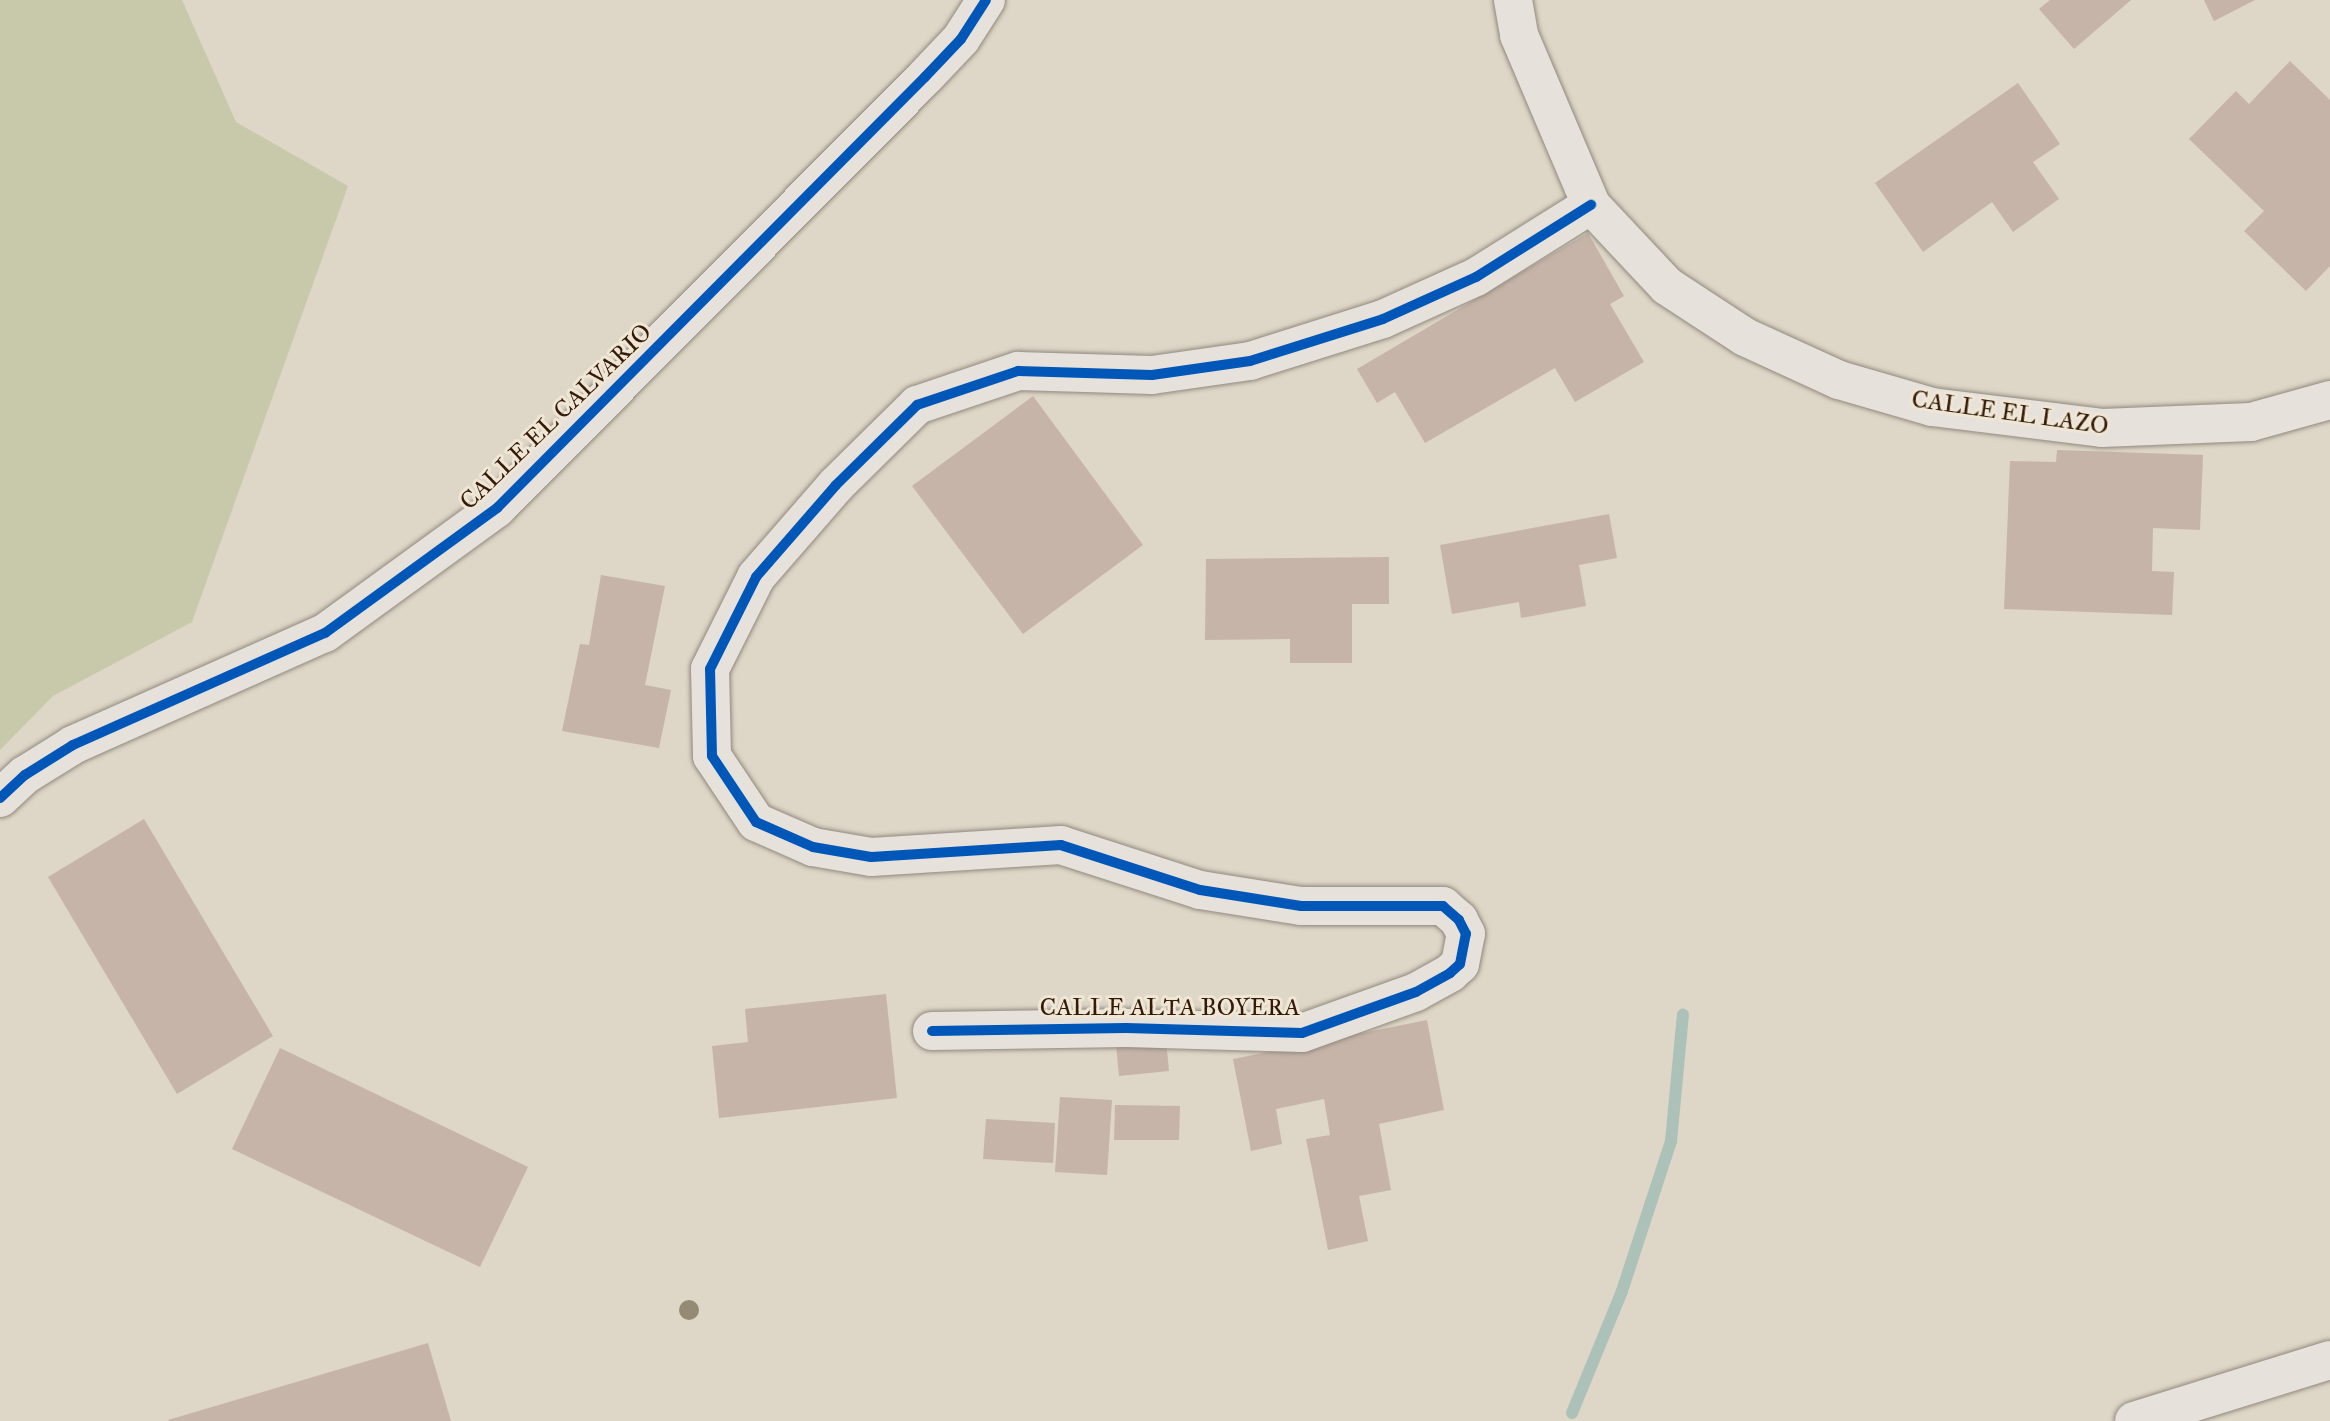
<!DOCTYPE html>
<style>
body{margin:0}
#map{position:relative;width:2330px;height:1421px;overflow:hidden;background:#ded6c7;font-family:"IM FELL Great Primer",serif}
div>[style]{position:absolute}
[style*='--x']{left:calc(var(--x)*1px);top:calc(var(--y)*1px);width:calc(var(--w)*1px);rotate:calc(var(--a)*1deg)}
.green>*{inset:0;background:#c7c9aa}
.stream>*{height:12px;margin:-6px;padding:0 6px;transform-origin:6px;border-radius:6px;background:#acc2b8}
.building>*{inset:0;background:#c6b4a9}
.roads{filter:drop-shadow(0 0 2px #91897e) drop-shadow(0 0 2px #91897e)}
.minor>*{height:38px;margin:-19px;padding:0 19px;transform-origin:19px;border-radius:19px;background:#e6e1da}
.cycleway>*{height:10px;margin:-5px;padding:0 5px;transform-origin:5px;border-radius:5px;background:#0057b8}
.trees>*{width:20px;height:20px;margin:-10px;border-radius:50%;background:#958a74}
span{translate:-50% -50%;white-space:nowrap;text-align:center;line-height:1.15;-webkit-text-stroke:6px #efe6d5;paint-order:stroke}
.street-label{font-size:24px;color:#331907}
</style>
<div id="map">
<div class="green">
<i style="clip-path:polygon(0 0,182px 0,236px 122px,348px 186px,192px 622px,53px 696px,0 750px)"></i>
</div>
<div class="stream">
<i style="--x:1572;--y:1413;--w:132;--a:-67.7"></i>
<i style="--x:1622;--y:1291;--w:158;--a:-71.9"></i>
<i style="--x:1671;--y:1141;--w:127;--a:-84.6"></i>
</div>
<div class="building">
<i style="clip-path:polygon(2050px 0,2131px 0,2074px 49px,2039px 9px)"></i>
<i style="clip-path:polygon(2204px 0,2255px 0,2214px 21px)"></i>
<i style="clip-path:polygon(2290px 61px,2330px 100px,2330px 266px,2306px 291px,2244px 231px,2264px 211px,2189px 139px,2236px 91px,2249px 104px)"></i>
<i style="clip-path:polygon(2018px 83px,2060px 144px,2033px 162px,2059px 199px,2013px 232px,1992px 202px,1923px 252px,1875px 183px)"></i>
<i style="clip-path:polygon(1588px 233px,1624px 296px,1610px 304px,1644px 362px,1575px 402px,1555px 368px,1425px 443px,1395px 392px,1377px 403px,1357px 369px)"></i>
<i style="clip-path:polygon(1033px 396px,1143px 545px,1023px 634px,912px 486px)"></i>
<i style="clip-path:polygon(2057px 450px,2203px 455px,2200px 530px,2153px 528px,2152px 571px,2174px 572px,2172px 615px,2004px 609px,2010px 461px,2056px 462px)"></i>
<i style="clip-path:polygon(1609px 514px,1617px 558px,1579px 565px,1586px 606px,1521px 618px,1519px 602px,1452px 614px,1440px 545px)"></i>
<i style="clip-path:polygon(1389px 557px,1389px 604px,1352px 604px,1352px 663px,1290px 663px,1290px 639px,1205px 640px,1206px 559px)"></i>
<i style="clip-path:polygon(601px 575px,665px 586px,645px 685px,671px 690px,659px 748px,562px 731px,580px 644px,589px 645px)"></i>
<i style="clip-path:polygon(144px 819px,273px 1036px,177px 1094px,48px 877px)"></i>
<i style="clip-path:polygon(886px 994px,897px 1098px,719px 1118px,712px 1046px,748px 1042px,745px 1009px)"></i>
<i style="clip-path:polygon(1427px 1020px,1444px 1110px,1379px 1124px,1391px 1190px,1359px 1196px,1368px 1241px,1328px 1250px,1306px 1139px,1330px 1135px,1324px 1099px,1276px 1109px,1282px 1144px,1251px 1151px,1233px 1059px)"></i>
<i style="clip-path:polygon(1166px 1040px,1169px 1071px,1119px 1076px,1116px 1044px)"></i>
<i style="clip-path:polygon(280px 1048px,528px 1167px,480px 1267px,232px 1149px)"></i>
<i style="clip-path:polygon(1060px 1097px,1112px 1100px,1107px 1175px,1055px 1172px)"></i>
<i style="clip-path:polygon(1115px 1105px,1180px 1106px,1179px 1140px,1114px 1140px)"></i>
<i style="clip-path:polygon(986px 1119px,1055px 1123px,1053px 1163px,983px 1159px)"></i>
<i style="clip-path:polygon(428px 1343px,451px 1421px,169px 1421px,168px 1420px)"></i>
</div>
<div class="roads">
<div class="minor">
<i style="--x:1513;--y:0;--w:36;--a:80"></i>
<i style="--x:1519;--y:35;--w:185;--a:67"></i>
<i style="--x:1591;--y:205;--w:111;--a:46.8"></i>
<i style="--x:1667;--y:286;--w:93;--a:33.2"></i>
<i style="--x:1745;--y:337;--w:103;--a:24.6"></i>
<i style="--x:1839;--y:380;--w:97;--a:16.2"></i>
<i style="--x:1932;--y:407;--w:171;--a:7"></i>
<i style="--x:2102;--y:428;--w:149;--a:-2.3"></i>
<i style="--x:2251;--y:422;--w:82;--a:-15.6"></i>
<i style="--x:0;--y:798;--w:34;--a:-43"></i>
<i style="--x:25;--y:775;--w:57;--a:-32"></i>
<i style="--x:73;--y:745;--w:276;--a:-24"></i>
<i style="--x:325;--y:633;--w:213;--a:-36"></i>
<i style="--x:497;--y:508;--w:607;--a:-45.2"></i>
<i style="--x:925;--y:77;--w:52;--a:-46.5"></i>
<i style="--x:961;--y:39;--w:46;--a:-57.3"></i>
<i style="--x:932;--y:1031;--w:194;--a:-0.9"></i>
<i style="--x:1126;--y:1028;--w:176;--a:1.6"></i>
<i style="--x:1302;--y:1033;--w:121;--a:-19.8"></i>
<i style="--x:1416;--y:992;--w:39;--a:-29"></i>
<i style="--x:1450;--y:973;--w:13;--a:-42"></i>
<i style="--x:1460;--y:964;--w:31;--a:-79"></i>
<i style="--x:1466;--y:934;--w:16;--a:-117"></i>
<i style="--x:1459;--y:920;--w:21;--a:-139"></i>
<i style="--x:1443;--y:906;--w:142;--a:180"></i>
<i style="--x:1301;--y:906;--w:102;--a:-171"></i>
<i style="--x:1200;--y:890;--w:146;--a:-162.1"></i>
<i style="--x:1061;--y:845;--w:190;--a:176.4"></i>
<i style="--x:871;--y:857;--w:59;--a:-170.2"></i>
<i style="--x:813;--y:847;--w:62;--a:-156.3"></i>
<i style="--x:756;--y:822;--w:79;--a:-123.7"></i>
<i style="--x:712;--y:756;--w:87;--a:-91.3"></i>
<i style="--x:710;--y:669;--w:103;--a:-63.4"></i>
<i style="--x:756;--y:577;--w:122;--a:-49"></i>
<i style="--x:836;--y:485;--w:114;--a:-44.6"></i>
<i style="--x:917;--y:405;--w:107;--a:-18.6"></i>
<i style="--x:1018;--y:371;--w:134;--a:1.7"></i>
<i style="--x:1152;--y:375;--w:99;--a:-8.1"></i>
<i style="--x:1250;--y:361;--w:139;--a:-17.5"></i>
<i style="--x:1383;--y:319;--w:102;--a:-24.3"></i>
<i style="--x:1476;--y:277;--w:136;--a:-32.1"></i>
<i style="--x:2134;--y:1421;--w:205;--a:-17.3"></i>
</div>
</div>
<div class="cycleway">
<i style="--x:0;--y:798;--w:34;--a:-43"></i>
<i style="--x:25;--y:775;--w:57;--a:-32"></i>
<i style="--x:73;--y:745;--w:276;--a:-24"></i>
<i style="--x:325;--y:633;--w:213;--a:-36"></i>
<i style="--x:497;--y:508;--w:607;--a:-45.2"></i>
<i style="--x:925;--y:77;--w:52;--a:-46.5"></i>
<i style="--x:961;--y:39;--w:46;--a:-57.3"></i>
<i style="--x:932;--y:1031;--w:194;--a:-0.9"></i>
<i style="--x:1126;--y:1028;--w:176;--a:1.6"></i>
<i style="--x:1302;--y:1033;--w:121;--a:-19.8"></i>
<i style="--x:1416;--y:992;--w:39;--a:-29"></i>
<i style="--x:1450;--y:973;--w:13;--a:-42"></i>
<i style="--x:1460;--y:964;--w:31;--a:-79"></i>
<i style="--x:1466;--y:934;--w:16;--a:-117"></i>
<i style="--x:1459;--y:920;--w:21;--a:-139"></i>
<i style="--x:1443;--y:906;--w:142;--a:180"></i>
<i style="--x:1301;--y:906;--w:102;--a:-171"></i>
<i style="--x:1200;--y:890;--w:146;--a:-162.1"></i>
<i style="--x:1061;--y:845;--w:190;--a:176.4"></i>
<i style="--x:871;--y:857;--w:59;--a:-170.2"></i>
<i style="--x:813;--y:847;--w:62;--a:-156.3"></i>
<i style="--x:756;--y:822;--w:79;--a:-123.7"></i>
<i style="--x:712;--y:756;--w:87;--a:-91.3"></i>
<i style="--x:710;--y:669;--w:103;--a:-63.4"></i>
<i style="--x:756;--y:577;--w:122;--a:-49"></i>
<i style="--x:836;--y:485;--w:114;--a:-44.6"></i>
<i style="--x:917;--y:405;--w:107;--a:-18.6"></i>
<i style="--x:1018;--y:371;--w:134;--a:1.7"></i>
<i style="--x:1152;--y:375;--w:99;--a:-8.1"></i>
<i style="--x:1250;--y:361;--w:139;--a:-17.5"></i>
<i style="--x:1383;--y:319;--w:102;--a:-24.3"></i>
<i style="--x:1476;--y:277;--w:136;--a:-32.1"></i>
</div>
<div class="trees">
<i style="left:689px;top:1310px"></i>
</div>
<div class="street-label">
<span style="left:2010px;top:413px;rotate:8deg">CALLE EL LAZO</span>
<span style="left:556px;top:417px;rotate:-44deg">CALLE EL CALVARIO</span>
<span style="left:1170px;top:1008px">CALLE ALTA BOYERA</span>
</div>
</div>
